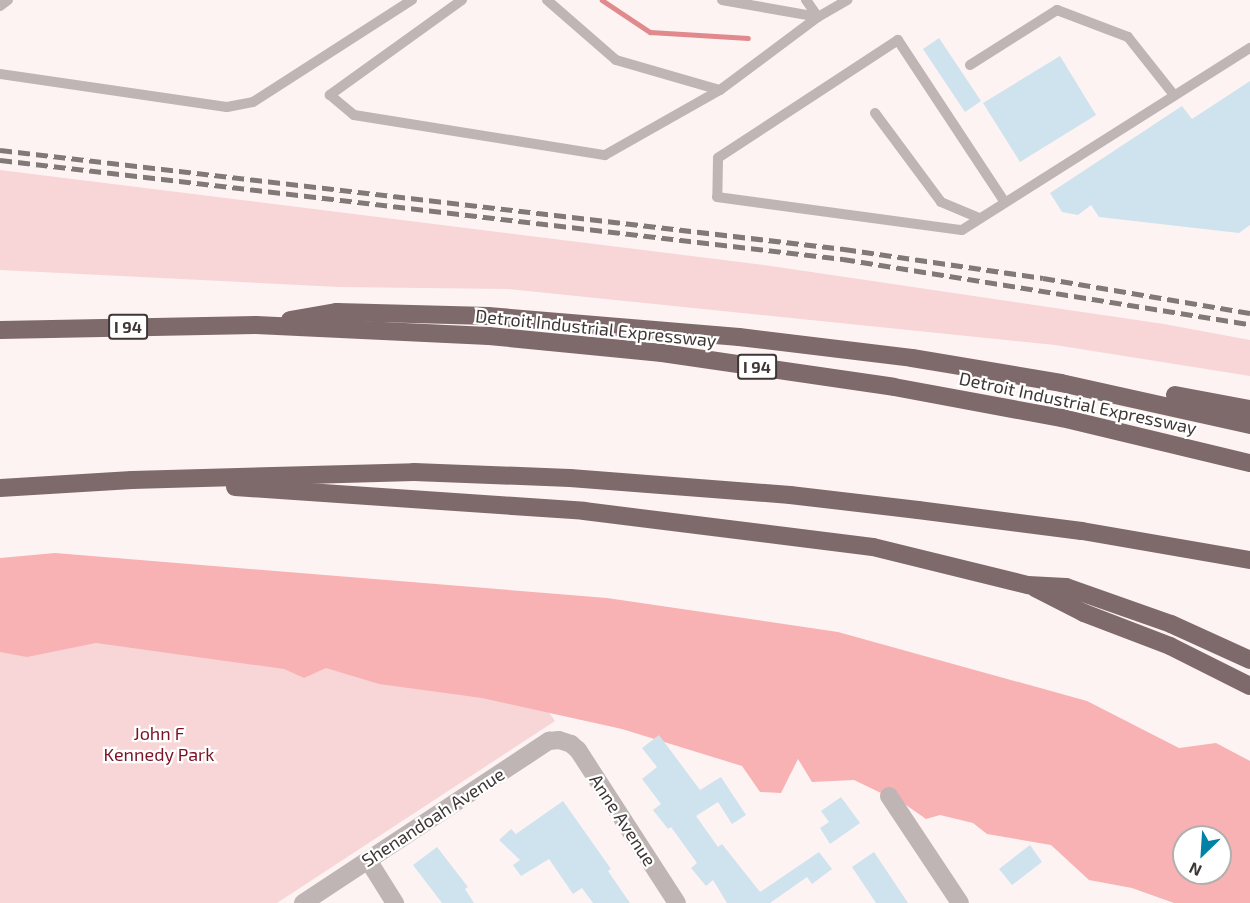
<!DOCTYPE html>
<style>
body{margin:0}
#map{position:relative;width:1250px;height:903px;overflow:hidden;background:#fdf3f3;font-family:"Exo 2",sans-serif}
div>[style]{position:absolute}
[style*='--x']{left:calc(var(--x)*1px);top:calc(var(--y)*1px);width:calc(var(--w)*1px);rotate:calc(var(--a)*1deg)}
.green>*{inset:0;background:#f8d6d7}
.forest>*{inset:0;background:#f9b2b3}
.stream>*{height:4.5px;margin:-2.25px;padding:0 2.25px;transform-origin:2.25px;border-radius:2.25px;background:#e08a8d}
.building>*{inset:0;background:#cee3ed}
.lane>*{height:10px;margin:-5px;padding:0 5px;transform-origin:5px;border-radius:5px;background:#bfb5b5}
.street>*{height:18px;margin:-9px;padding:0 9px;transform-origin:9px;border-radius:9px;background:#bfb5b5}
.highway>*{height:18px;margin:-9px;padding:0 9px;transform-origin:9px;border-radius:9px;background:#7f6a6b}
.rail>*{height:4.5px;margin-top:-2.25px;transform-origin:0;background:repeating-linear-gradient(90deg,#817878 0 12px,transparent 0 18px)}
span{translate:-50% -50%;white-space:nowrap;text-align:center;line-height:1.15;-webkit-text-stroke:4.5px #fff;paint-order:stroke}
.shield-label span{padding:2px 4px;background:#fff;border:2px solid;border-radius:4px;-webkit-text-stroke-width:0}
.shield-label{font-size:16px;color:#3f3636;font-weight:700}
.street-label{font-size:18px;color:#3f3636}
.park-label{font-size:18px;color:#791225}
.north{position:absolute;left:1172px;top:825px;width:60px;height:60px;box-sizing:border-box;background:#fff;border:2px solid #b2afaf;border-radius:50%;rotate:205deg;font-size:16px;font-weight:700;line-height:24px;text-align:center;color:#3f3636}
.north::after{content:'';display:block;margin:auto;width:21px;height:27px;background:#0081a6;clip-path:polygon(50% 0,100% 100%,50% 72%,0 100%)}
</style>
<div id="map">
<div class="green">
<i style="clip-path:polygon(0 170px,764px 265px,1164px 324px,1250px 340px,1250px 376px,1055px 345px,507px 289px,339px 287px,0 270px)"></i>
<i style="clip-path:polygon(0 585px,473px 605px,555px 721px,277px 903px,0 903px)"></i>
</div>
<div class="forest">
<i style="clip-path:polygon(evenodd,55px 553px,607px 598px,838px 632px,1087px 701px,1179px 748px,1216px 743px,1250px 761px,1250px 903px,1174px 903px,1132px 888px,1089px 880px,1051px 845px,987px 834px,973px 823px,940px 815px,926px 819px,906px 805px,854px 780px,812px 782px,798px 759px,781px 793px,760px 792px,742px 766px,622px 729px,482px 698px,379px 684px,326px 668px,304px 678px,284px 669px,96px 643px,27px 657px,0 652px,0 558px,55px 553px,1184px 837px,1220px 837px,1220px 873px,1184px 873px,1184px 837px)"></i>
</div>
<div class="stream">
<i style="--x:602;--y:0;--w:58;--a:33.7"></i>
<i style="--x:650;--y:32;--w:98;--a:3.5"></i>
</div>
<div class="building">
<i style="clip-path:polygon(939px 38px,981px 101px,965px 112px,923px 49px)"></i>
<i style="clip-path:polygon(1060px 56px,1096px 115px,1020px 162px,983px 103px)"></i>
<i style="clip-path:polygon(1250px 81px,1250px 225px,1239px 233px,1099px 217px,1091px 205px,1078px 215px,1062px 212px,1050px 193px,1182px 106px,1192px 119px)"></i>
<i style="clip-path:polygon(659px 735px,700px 790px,721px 777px,746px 815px,732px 824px,718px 802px,696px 816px,718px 847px,722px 844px,760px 892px,819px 852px,832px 869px,812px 884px,807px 877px,770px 903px,727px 903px,713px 880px,706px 886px,691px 868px,697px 863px,671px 827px,668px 829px,653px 810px,661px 804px,642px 779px,657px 767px,642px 748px)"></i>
<i style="clip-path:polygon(841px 797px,860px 823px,830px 844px,820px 828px,829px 822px,821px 811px)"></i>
<i style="clip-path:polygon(563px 801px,611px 869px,608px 871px,630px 903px,593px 903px,582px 888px,573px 894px,549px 859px,521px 876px,513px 865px,520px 860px,499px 840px,511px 829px,516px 834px)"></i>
<i style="clip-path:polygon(1030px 845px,1042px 862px,1012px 885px,999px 869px)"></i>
<i style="clip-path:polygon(437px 847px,468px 887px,465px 889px,474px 903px,442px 903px,413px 865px)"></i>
<i style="clip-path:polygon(874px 852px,908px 903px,876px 903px,852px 867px)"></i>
</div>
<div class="lane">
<i style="--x:462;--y:0;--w:163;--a:144.3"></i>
<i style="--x:330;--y:95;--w:31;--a:40"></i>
<i style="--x:354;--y:115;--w:254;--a:9.1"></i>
<i style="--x:605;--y:155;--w:132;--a:-29.5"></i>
<i style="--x:720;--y:90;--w:122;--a:-36.7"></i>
<i style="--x:818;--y:17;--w:21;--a:-125"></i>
<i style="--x:547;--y:0;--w:91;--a:41"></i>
<i style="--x:616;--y:60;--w:108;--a:16.1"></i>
<i style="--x:722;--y:0;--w:97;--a:10"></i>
<i style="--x:818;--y:17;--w:34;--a:-30"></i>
<i style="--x:0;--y:6;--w:10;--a:-37"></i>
<i style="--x:970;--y:65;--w:103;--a:-32.3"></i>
<i style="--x:1057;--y:10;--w:76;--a:20.8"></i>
<i style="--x:1128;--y:37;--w:74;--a:51.6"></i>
<i style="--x:0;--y:74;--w:229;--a:8.3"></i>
<i style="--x:227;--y:107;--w:26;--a:-11"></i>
<i style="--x:253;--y:102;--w:189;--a:-32.7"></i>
<i style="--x:875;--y:113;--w:111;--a:53.4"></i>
<i style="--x:941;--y:202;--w:41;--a:22.8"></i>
<i style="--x:1004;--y:201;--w:193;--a:-123.4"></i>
<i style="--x:898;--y:40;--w:215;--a:146.8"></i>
<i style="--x:718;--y:158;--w:39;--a:91"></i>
<i style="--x:717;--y:197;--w:247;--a:7.7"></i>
<i style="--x:962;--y:230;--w:341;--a:-32.3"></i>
</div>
<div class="street">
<i style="--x:889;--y:796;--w:128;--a:56.4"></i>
<i style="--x:368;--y:860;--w:51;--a:57.9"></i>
<i style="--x:303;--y:903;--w:295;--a:-33.4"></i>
<i style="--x:549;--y:741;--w:10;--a:-6"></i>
<i style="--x:559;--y:740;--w:13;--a:18"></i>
<i style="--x:571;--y:744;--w:9;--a:41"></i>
<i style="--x:578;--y:750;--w:182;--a:57.1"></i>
</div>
<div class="highway">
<i style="--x:290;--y:320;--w:48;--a:-9.7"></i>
<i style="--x:337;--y:312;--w:151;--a:1.5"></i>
<i style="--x:488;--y:316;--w:252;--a:4.8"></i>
<i style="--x:739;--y:337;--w:174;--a:6.9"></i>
<i style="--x:912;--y:358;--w:151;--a:9.5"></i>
<i style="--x:1061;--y:383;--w:194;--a:12.5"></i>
<i style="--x:0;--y:330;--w:256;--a:-1.1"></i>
<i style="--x:256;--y:325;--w:233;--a:2.7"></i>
<i style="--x:489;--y:336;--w:174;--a:5.6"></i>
<i style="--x:662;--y:353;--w:234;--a:8.3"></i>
<i style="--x:894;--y:387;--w:171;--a:10.5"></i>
<i style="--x:1062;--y:418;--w:193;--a:13.5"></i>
<i style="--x:1175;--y:395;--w:76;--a:10.6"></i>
<i style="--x:235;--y:487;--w:350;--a:3.9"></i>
<i style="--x:584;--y:511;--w:291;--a:7.1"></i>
<i style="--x:873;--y:547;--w:160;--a:13.8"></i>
<i style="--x:1028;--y:585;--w:38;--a:3"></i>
<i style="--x:1066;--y:587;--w:111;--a:19.4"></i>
<i style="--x:1171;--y:624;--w:87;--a:24.5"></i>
<i style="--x:0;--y:488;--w:132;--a:-3.5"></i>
<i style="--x:132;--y:480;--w:282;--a:-1.6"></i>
<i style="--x:414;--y:472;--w:156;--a:2.2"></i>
<i style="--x:570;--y:478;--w:221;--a:4.4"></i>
<i style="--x:790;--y:495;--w:129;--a:6.7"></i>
<i style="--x:918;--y:510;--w:165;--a:7.3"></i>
<i style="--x:1082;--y:531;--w:170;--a:9.8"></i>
<i style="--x:1035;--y:588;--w:55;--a:27"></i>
<i style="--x:1084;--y:613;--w:92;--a:21"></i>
<i style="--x:1170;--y:646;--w:89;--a:26.6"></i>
</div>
<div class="rail">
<i style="--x:0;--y:150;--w:850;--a:6.69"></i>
<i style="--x:844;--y:249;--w:201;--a:8.3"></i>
<i style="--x:1043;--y:278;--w:210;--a:9.6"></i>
<i style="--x:0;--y:160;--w:849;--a:6.7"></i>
<i style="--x:843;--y:259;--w:412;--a:9.1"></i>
</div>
<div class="shield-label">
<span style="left:128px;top:327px">I 94</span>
<span style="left:757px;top:367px">I 94</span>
</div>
<div class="street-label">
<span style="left:596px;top:328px;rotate:6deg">Detroit Industrial Expressway</span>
<span style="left:1078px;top:403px;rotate:12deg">Detroit Industrial Expressway</span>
<span style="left:433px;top:817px;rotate:-33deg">Shenandoah Avenue</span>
<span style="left:623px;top:820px;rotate:57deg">Anne Avenue</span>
</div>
<div class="park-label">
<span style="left:159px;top:744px">John F<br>Kennedy Park</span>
</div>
<div class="north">N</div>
</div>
